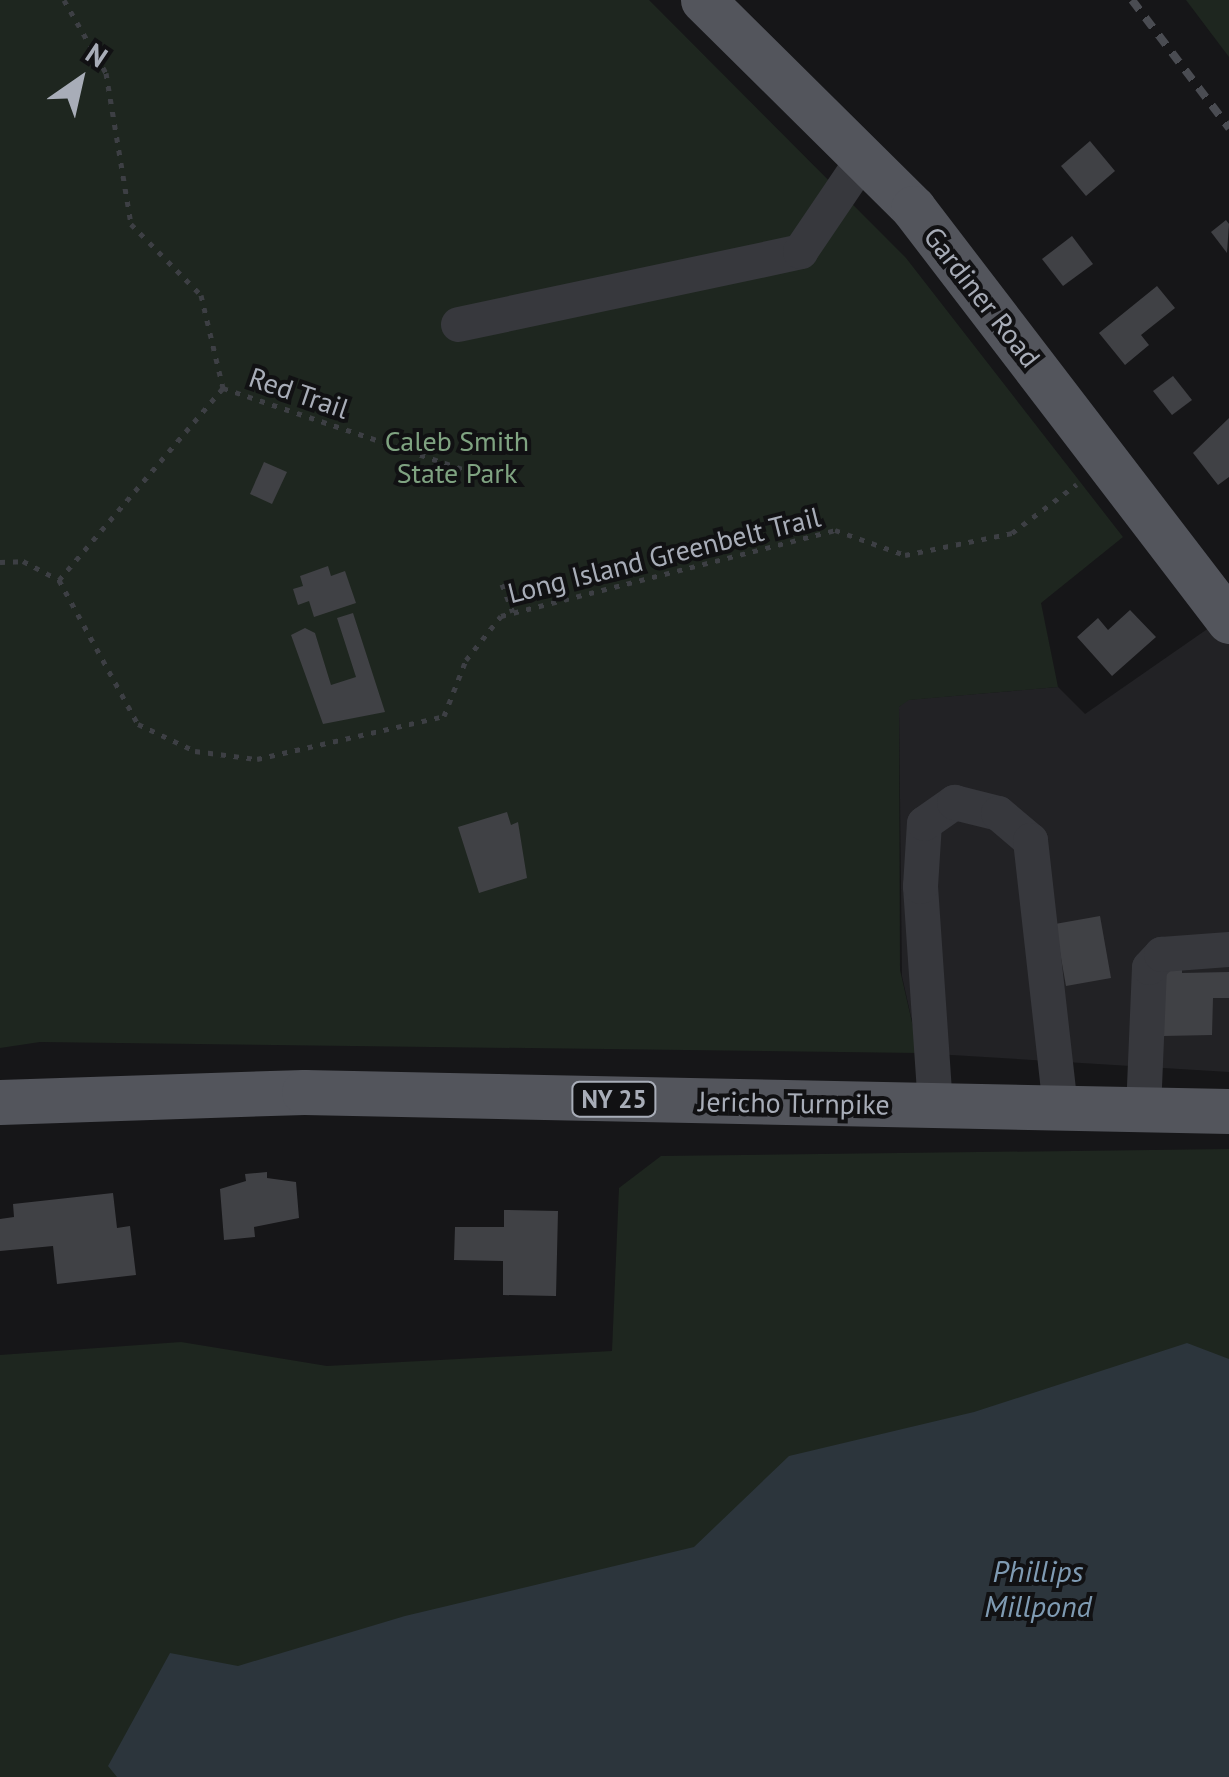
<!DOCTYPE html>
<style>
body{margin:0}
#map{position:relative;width:1229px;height:1777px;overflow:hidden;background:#161618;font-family:"PT Sans",sans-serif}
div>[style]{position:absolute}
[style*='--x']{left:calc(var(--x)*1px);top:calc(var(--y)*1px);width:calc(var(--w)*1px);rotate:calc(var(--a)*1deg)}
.built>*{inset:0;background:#222225}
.green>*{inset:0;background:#1e261f}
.water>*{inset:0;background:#2c353c}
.building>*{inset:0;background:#404145}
.path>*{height:5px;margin-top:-2.5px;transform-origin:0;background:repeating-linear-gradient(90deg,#3d3f44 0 5px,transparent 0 13px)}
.minor>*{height:35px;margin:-17.5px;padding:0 17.5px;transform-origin:17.5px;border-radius:17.5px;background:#37383d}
.major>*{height:45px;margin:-22.5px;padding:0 22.5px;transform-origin:22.5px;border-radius:22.5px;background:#53555c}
.rail>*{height:8px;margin-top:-4px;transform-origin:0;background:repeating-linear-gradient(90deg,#4a4c52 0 12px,transparent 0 22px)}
span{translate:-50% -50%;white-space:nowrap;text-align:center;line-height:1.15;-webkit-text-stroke:8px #111113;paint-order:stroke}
.shield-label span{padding:2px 8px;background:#111113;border:2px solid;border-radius:8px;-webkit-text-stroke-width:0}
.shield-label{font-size:25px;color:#a8adb8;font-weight:700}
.street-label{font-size:28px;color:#a8adb8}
.park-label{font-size:28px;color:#7fa381}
.water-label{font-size:30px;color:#7f9bb3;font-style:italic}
.north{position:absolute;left:30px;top:30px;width:100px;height:100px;-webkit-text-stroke:8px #111113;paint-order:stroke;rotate:34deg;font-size:28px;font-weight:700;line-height:40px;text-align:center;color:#a8adb8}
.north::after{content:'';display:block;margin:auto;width:35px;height:45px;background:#a8adb8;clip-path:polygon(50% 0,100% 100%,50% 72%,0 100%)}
</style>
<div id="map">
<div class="built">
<i style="clip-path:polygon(1216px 623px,1229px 641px,1229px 1072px,919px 1053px,902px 976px,899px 707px,905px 700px,1058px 687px,1085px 714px)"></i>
</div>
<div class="green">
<i style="clip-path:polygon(0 0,649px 0,906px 258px,1123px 537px,1041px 603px,1058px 687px,909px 700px,899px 707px,900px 970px,919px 1053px,40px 1042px,0 1048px)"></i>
<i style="clip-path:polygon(1186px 0,1229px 0,1229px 57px)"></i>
<i style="clip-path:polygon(1229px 1149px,1229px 1777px,0 1777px,0 1355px,181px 1342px,327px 1366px,612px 1351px,619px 1188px,661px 1156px)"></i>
</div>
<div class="water">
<i style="clip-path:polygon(1187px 1343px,1229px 1359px,1229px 1777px,117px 1777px,108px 1766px,170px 1653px,238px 1666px,405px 1616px,694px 1547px,789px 1456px,974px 1412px)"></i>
</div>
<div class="building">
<i style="clip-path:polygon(1090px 141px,1115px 171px,1086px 196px,1061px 166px)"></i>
<i style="clip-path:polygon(1226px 220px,1229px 224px,1227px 253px,1211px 232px)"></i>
<i style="clip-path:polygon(1072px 236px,1093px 264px,1063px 286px,1042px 259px)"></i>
<i style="clip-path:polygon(1157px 286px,1175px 308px,1141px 335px,1149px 345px,1125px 365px,1099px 333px)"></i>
<i style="clip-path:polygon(1173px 376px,1192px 400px,1172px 415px,1153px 391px)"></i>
<i style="clip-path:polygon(1229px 418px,1229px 477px,1218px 485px,1193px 453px)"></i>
<i style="clip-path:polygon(264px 462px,287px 472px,272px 504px,250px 494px)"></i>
<i style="clip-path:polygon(328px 566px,331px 576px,345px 571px,356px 603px,314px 617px,309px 601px,298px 605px,293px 589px,303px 586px,300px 576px)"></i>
<i style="clip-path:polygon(1130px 610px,1156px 637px,1112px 676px,1077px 637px,1098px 618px,1108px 630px)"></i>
<i style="clip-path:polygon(353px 613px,385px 712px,323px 724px,291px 635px,305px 628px,315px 633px,331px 685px,356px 677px,337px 618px)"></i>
<i style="clip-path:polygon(507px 812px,511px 825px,518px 822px,527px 878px,479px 893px,458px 827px)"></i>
<i style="clip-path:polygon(1100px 916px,1111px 978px,1066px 986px,1055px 924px)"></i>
<i style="clip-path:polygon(1165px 966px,1182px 966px,1182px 973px,1229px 972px,1229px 998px,1213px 998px,1212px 1035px,1163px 1036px)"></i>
<i style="clip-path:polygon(267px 1172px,267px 1178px,296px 1182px,299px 1218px,254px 1227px,255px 1237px,224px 1240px,220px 1189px,246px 1181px,245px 1174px)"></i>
<i style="clip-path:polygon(113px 1193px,117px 1228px,130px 1226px,136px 1275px,57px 1284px,53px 1246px,0 1251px,0 1219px,14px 1217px,13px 1204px)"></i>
<i style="clip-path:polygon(504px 1210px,558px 1211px,556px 1296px,503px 1295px,503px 1261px,454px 1260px,455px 1227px,504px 1227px)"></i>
</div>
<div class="path">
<i style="--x:64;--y:0;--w:84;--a:60.1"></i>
<i style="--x:106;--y:73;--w:153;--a:80.6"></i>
<i style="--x:131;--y:224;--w:100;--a:45.4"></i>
<i style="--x:201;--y:295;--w:96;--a:76.7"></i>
<i style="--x:0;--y:562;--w:23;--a:-2"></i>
<i style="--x:23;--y:561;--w:41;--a:27.8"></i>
<i style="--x:59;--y:580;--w:164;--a:61.3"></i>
<i style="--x:138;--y:724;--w:63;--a:25.3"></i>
<i style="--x:195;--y:751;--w:63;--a:7.4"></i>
<i style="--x:257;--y:759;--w:192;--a:-12.9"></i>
<i style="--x:444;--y:716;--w:60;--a:-68.6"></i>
<i style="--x:466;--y:660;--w:56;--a:-51.5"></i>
<i style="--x:501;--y:616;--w:345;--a:-14.4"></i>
<i style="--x:835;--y:530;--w:74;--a:19.7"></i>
<i style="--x:905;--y:555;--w:109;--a:-11.6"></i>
<i style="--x:1012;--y:533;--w:81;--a:-37"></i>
<i style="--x:59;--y:580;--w:253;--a:-49.5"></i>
<i style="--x:223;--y:388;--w:268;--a:18.7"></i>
<i style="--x:502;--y:584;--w:30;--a:69"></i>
</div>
<div class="minor">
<i style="--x:458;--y:324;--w:350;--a:-12"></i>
<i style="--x:800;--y:251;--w:112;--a:-55.9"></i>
<i style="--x:935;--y:1106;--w:221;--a:-93.9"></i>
<i style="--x:920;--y:886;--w:63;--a:-86.4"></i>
<i style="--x:924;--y:823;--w:37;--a:-35"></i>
<i style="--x:954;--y:802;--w:45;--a:14"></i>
<i style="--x:998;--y:813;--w:42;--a:40.2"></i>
<i style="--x:1030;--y:840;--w:270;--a:83.6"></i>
<i style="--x:1143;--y:1110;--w:143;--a:-87.6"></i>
<i style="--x:1149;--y:967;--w:18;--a:-47"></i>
<i style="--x:1161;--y:954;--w:68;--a:-4.2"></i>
</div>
<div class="major">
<i style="--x:703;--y:0;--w:296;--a:44.7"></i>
<i style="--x:913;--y:208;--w:520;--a:52.58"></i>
<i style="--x:0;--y:1102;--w:304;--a:-1.9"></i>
<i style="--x:304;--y:1092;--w:925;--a:1.18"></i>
</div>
<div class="rail">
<i style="--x:1132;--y:0;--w:161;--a:52.8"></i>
</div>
<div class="shield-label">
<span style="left:614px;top:1099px">NY 25</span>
</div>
<div class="street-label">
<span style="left:982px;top:297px;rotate:52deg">Gardiner Road</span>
<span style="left:299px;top:393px;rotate:19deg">Red Trail</span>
<span style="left:664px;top:555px;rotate:-14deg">Long Island Greenbelt Trail</span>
<span style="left:794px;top:1103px;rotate:1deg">Jericho Turnpike</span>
</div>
<div class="park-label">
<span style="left:457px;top:457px">Caleb Smith<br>State Park</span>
</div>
<div class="water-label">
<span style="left:1038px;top:1588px">Phillips<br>Millpond</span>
</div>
<div class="north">N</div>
</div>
